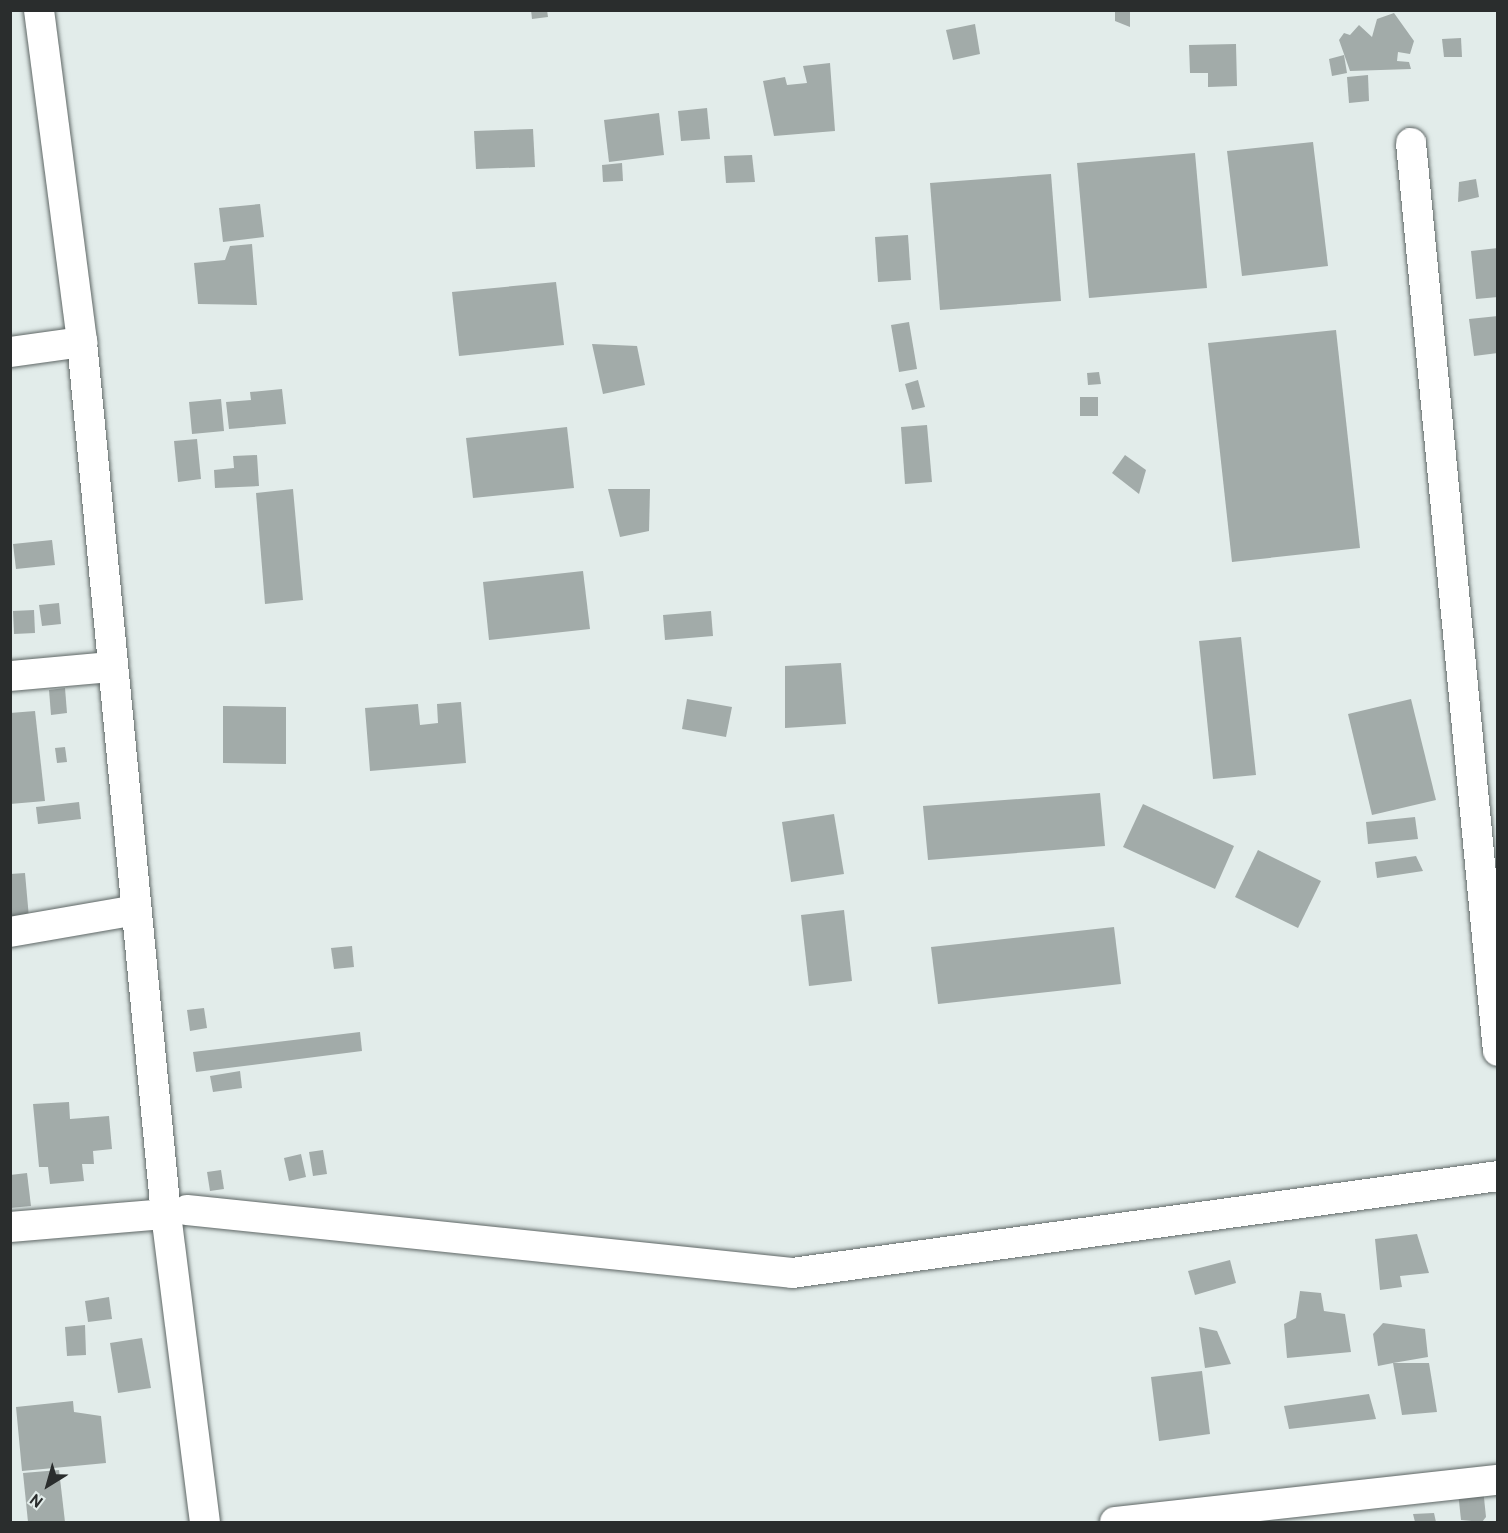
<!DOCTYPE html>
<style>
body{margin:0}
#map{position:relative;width:1508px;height:1533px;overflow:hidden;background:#e2ecea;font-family:Overpass,sans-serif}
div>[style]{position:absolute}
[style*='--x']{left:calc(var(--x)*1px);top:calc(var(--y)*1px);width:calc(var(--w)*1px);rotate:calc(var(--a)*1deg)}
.building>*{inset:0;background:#a2aba9}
.roads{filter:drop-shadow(0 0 2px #5f6766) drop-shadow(0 0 2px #5f6766)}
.street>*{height:30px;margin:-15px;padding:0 15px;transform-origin:15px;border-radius:15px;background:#fff}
span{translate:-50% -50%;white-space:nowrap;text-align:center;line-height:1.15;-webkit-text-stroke:5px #e2ecea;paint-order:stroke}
.frame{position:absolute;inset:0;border:12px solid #2a2d2d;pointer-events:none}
.north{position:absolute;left:18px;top:1455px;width:60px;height:60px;-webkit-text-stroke:4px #e2ecea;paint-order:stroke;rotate:217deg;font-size:16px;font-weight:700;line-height:24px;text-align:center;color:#2a2d2d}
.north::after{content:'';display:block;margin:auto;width:21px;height:27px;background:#2a2d2d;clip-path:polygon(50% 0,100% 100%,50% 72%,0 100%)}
</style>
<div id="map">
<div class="building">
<i style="clip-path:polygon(531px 10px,547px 10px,548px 17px,532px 19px)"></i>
<i style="clip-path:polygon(1115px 10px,1130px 10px,1130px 27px,1115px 21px)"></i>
<i style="clip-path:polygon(1394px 13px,1414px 41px,1410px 54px,1398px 52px,1397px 61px,1409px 62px,1411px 69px,1350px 71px,1339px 40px,1344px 33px,1350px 35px,1359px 25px,1372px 37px,1377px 19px)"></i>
<i style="clip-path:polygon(975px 24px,980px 54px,953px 60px,946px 30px)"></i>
<i style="clip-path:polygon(1461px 38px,1462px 57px,1444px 57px,1442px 39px)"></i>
<i style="clip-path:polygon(1236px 44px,1237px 86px,1208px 87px,1208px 73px,1190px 73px,1189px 45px)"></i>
<i style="clip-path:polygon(1344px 55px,1347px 73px,1332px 76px,1329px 59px)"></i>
<i style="clip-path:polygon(830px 63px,835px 131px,774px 136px,763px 81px,785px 77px,787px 85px,807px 83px,803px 66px)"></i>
<i style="clip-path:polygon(1368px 75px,1369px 101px,1349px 103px,1347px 77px)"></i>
<i style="clip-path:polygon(707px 108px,710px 139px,681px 141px,678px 111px)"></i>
<i style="clip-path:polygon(659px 113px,664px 155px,609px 162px,604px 120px)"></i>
<i style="clip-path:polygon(533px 129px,535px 167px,476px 169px,474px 131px)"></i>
<i style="clip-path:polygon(1313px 142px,1328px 266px,1242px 276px,1227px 151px)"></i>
<i style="clip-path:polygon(1195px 153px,1207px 288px,1089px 298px,1077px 163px)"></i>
<i style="clip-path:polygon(752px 155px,755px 182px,726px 183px,724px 156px)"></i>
<i style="clip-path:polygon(622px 163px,623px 181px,603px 182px,602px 165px)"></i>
<i style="clip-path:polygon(1051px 174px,1061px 301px,940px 310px,930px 183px)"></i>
<i style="clip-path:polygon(1476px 179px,1479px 197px,1458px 202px,1459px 182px)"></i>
<i style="clip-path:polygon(260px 204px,264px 237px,223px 242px,219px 208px)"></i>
<i style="clip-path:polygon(908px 235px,911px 280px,878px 282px,875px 237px)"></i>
<i style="clip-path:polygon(252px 244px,257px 305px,198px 304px,194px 263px,225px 260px,230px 246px)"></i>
<i style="clip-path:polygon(1498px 248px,1498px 297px,1476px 299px,1471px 251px)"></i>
<i style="clip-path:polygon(556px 282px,564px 345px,459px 356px,452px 292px)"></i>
<i style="clip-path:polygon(1498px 316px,1498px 353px,1474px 356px,1469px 319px)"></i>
<i style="clip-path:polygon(909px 322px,917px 369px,899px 372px,891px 325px)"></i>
<i style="clip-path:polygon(1336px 330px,1360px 548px,1232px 562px,1208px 343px)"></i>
<i style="clip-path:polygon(592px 344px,637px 346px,645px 385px,603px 394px)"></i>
<i style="clip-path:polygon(1099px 372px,1101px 384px,1088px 385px,1087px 373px)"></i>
<i style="clip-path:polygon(918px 380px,925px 407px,912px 410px,905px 384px)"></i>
<i style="clip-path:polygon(282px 389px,286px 424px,229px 429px,226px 402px,251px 400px,250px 392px)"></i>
<i style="clip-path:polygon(1080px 397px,1098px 397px,1098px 416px,1080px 416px)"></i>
<i style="clip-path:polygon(221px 399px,224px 431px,192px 434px,189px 402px)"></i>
<i style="clip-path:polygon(927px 425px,932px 482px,905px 484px,901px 427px)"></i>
<i style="clip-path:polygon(567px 427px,574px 488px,473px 498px,466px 438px)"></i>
<i style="clip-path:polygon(197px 439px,201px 479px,178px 482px,174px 441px)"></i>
<i style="clip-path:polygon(257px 455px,259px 486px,215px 488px,214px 470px,234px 468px,233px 456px)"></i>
<i style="clip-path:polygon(1125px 455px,1146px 470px,1139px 494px,1112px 473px)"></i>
<i style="clip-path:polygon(293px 489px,303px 600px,265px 604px,256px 493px)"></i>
<i style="clip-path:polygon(608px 489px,650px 489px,649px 531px,620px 537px)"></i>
<i style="clip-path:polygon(52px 540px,55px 565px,16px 569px,13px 544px)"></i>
<i style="clip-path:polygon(583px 571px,590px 629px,489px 640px,483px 582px)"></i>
<i style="clip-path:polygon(59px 603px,61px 624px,42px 626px,39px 605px)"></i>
<i style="clip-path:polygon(34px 610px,35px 633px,14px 634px,13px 611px)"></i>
<i style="clip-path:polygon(711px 611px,713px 636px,665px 640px,663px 615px)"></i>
<i style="clip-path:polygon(1241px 637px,1256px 775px,1213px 779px,1199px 641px)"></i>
<i style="clip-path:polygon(841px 663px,846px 724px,785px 728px,785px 666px)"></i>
<i style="clip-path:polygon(65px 688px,67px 713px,51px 715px,49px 690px)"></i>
<i style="clip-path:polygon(687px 699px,732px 707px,726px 737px,682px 729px)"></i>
<i style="clip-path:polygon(1411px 699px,1436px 800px,1372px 815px,1348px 714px)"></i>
<i style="clip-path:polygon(461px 702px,466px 763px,370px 771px,365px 708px,418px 704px,420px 725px,438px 723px,437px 704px)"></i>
<i style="clip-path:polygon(223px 706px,286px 707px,286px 764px,223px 763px)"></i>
<i style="clip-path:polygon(35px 711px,45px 801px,10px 804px,10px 713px)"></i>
<i style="clip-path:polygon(65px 747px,67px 762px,57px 763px,55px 748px)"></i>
<i style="clip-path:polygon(1100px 793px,1105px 846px,928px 860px,923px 806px)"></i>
<i style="clip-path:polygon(79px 802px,81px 819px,38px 824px,36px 807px)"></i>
<i style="clip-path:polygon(1143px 804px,1234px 846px,1215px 889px,1123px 847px)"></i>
<i style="clip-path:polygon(834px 814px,844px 874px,791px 882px,782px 822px)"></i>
<i style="clip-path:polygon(1415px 817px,1418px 839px,1368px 844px,1366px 822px)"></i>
<i style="clip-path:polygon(1258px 850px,1321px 881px,1298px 928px,1235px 897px)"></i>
<i style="clip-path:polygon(1416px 856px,1423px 871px,1377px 878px,1375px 862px)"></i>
<i style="clip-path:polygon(25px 873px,29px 918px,10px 919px,10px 874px)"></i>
<i style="clip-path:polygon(844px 910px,852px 981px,809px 986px,801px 915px)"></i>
<i style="clip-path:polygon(1114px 927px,1121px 984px,938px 1004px,931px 947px)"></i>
<i style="clip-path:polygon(352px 946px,354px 967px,334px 969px,331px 948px)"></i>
<i style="clip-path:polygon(204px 1008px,207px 1028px,190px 1031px,187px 1010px)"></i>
<i style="clip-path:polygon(360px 1032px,362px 1051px,196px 1072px,193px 1052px)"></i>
<i style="clip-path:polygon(240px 1071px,242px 1088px,213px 1092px,210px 1076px)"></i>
<i style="clip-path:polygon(69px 1102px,70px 1119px,109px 1116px,112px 1149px,93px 1151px,94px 1164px,82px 1164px,84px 1181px,50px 1184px,48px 1167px,39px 1167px,33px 1104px)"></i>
<i style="clip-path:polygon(323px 1150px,327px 1174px,313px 1176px,309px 1152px)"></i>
<i style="clip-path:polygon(301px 1154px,306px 1177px,289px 1181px,284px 1158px)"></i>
<i style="clip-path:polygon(221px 1170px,224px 1189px,210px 1191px,207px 1172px)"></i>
<i style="clip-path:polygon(27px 1173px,31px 1206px,10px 1208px,10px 1175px)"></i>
<i style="clip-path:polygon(1417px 1234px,1429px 1273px,1400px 1276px,1402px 1287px,1380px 1290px,1375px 1239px)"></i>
<i style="clip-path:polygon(1230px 1260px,1236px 1283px,1195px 1295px,1188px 1271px)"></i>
<i style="clip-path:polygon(1300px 1291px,1321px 1293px,1324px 1311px,1345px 1314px,1351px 1352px,1287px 1358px,1284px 1324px,1296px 1318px)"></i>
<i style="clip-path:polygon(109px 1297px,112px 1319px,88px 1322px,85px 1301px)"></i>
<i style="clip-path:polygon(1383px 1323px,1425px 1329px,1428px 1357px,1393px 1363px,1429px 1363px,1437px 1412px,1402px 1415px,1393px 1363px,1378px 1366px,1373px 1334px)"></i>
<i style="clip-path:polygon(85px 1325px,86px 1355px,67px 1356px,65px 1327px)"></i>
<i style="clip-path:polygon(1199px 1327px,1217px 1331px,1231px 1364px,1205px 1368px)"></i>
<i style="clip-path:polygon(142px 1338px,151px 1388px,118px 1393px,110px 1343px)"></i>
<i style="clip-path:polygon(1202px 1371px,1210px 1434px,1159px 1441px,1151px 1377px)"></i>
<i style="clip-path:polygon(1369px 1394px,1376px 1419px,1289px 1429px,1284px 1406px)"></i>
<i style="clip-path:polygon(73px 1401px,74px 1412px,101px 1416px,106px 1463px,22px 1471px,16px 1407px)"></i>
<i style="clip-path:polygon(59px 1470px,65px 1522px,28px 1522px,23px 1473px)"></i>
<i style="clip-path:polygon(1483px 1488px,1486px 1517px,1482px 1522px,1461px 1520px,1458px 1492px)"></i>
<i style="clip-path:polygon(1434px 1513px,1436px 1522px,1415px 1522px,1413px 1514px)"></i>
</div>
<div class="roads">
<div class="street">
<i style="--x:39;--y:10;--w:335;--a:82.6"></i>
<i style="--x:82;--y:342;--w:876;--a:84.5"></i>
<i style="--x:166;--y:1214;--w:310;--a:82.8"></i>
<i style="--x:1411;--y:143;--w:912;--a:84.53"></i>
<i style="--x:10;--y:352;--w:73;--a:-7.9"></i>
<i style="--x:10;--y:676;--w:100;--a:-5.1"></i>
<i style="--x:10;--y:932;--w:128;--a:-9.9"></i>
<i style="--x:187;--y:1210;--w:608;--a:5.94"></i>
<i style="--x:792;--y:1273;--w:713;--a:-7.82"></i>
<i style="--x:10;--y:1227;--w:157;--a:-4.8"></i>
<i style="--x:1115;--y:1522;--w:385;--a:-6.3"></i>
</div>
</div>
<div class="frame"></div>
<div class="north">N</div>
</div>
